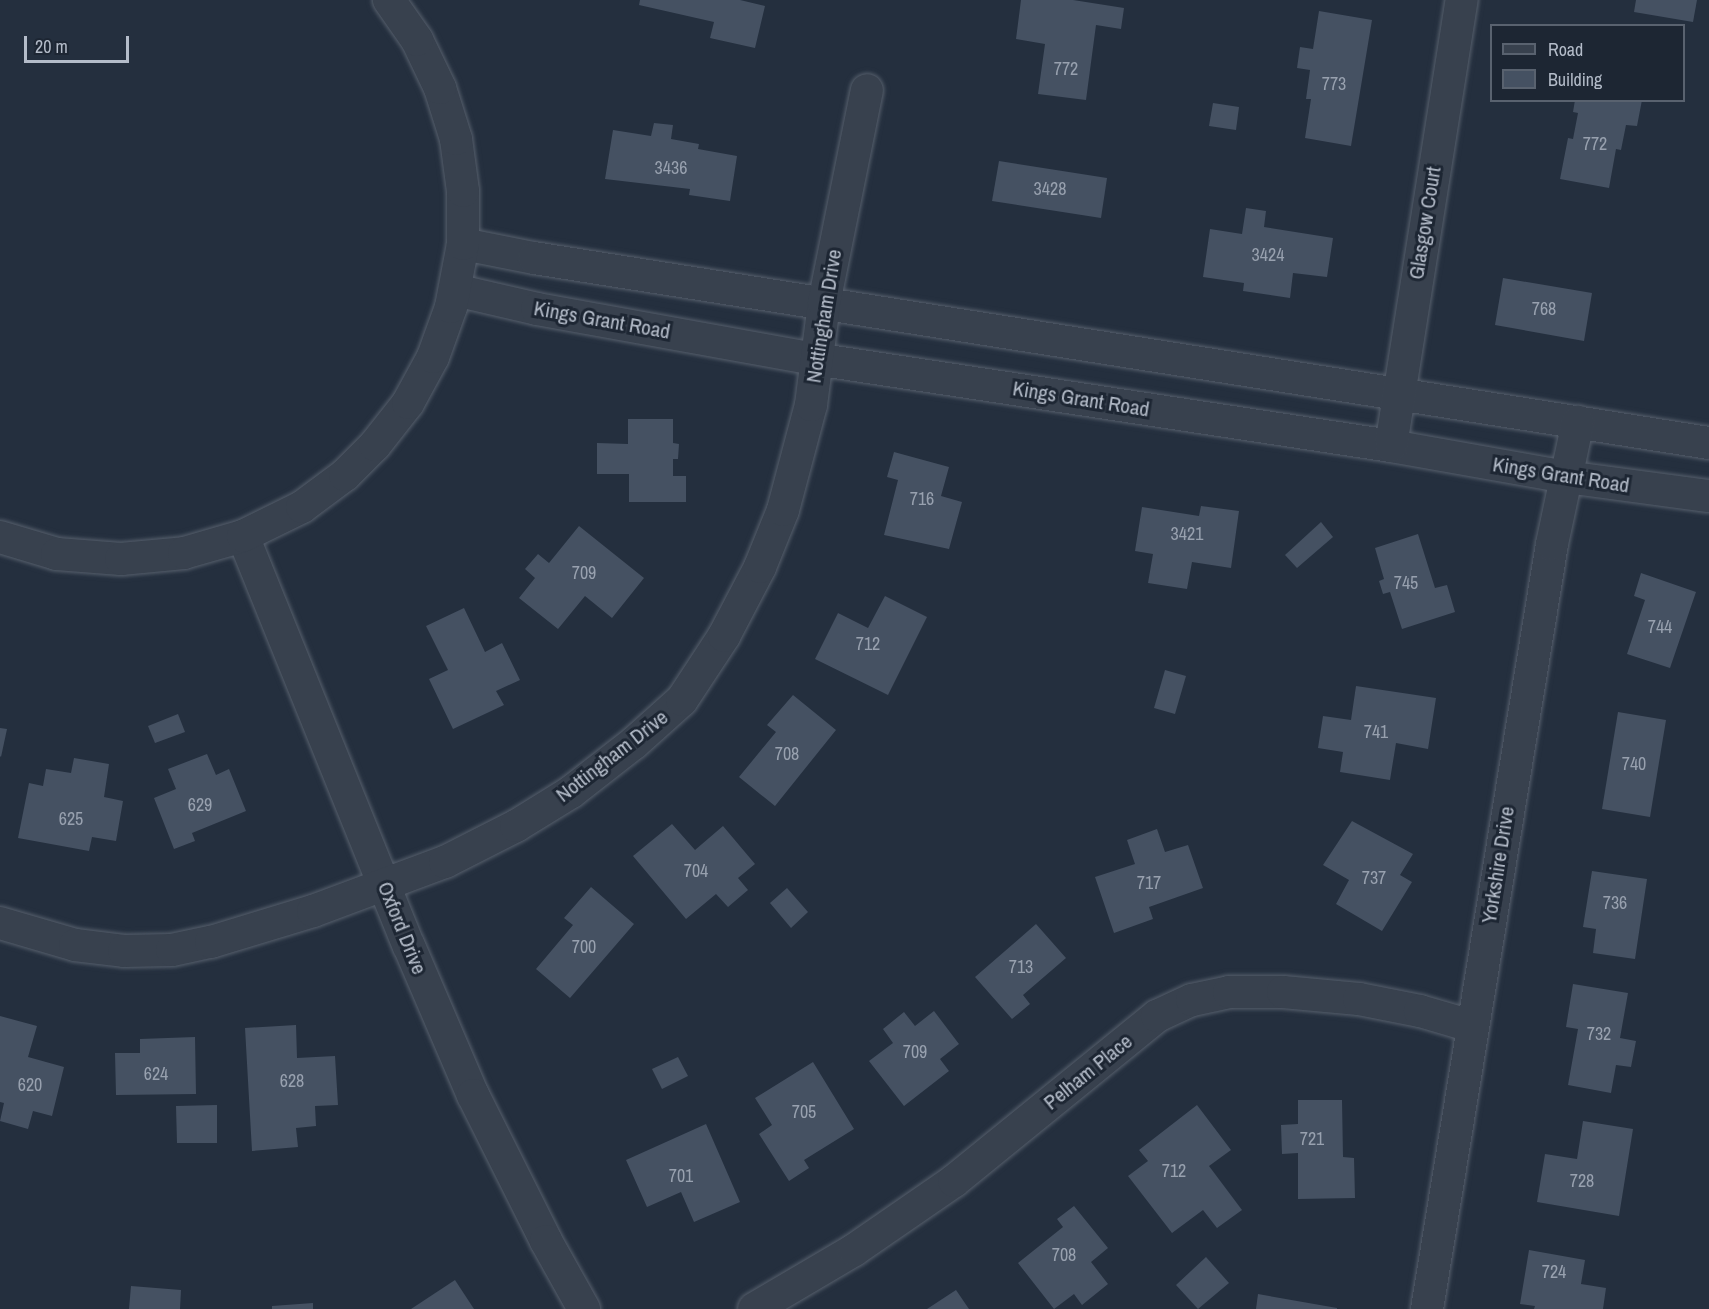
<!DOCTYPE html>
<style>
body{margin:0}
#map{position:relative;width:1709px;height:1309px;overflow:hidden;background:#242f3e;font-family:"Archivo Narrow",sans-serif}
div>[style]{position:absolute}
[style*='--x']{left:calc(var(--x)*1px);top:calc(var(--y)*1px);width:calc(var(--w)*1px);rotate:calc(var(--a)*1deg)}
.building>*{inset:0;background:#455162}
.roads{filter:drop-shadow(0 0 2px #565f6c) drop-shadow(0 0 2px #565f6c)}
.minor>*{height:32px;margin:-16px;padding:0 16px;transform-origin:16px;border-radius:16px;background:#38414e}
span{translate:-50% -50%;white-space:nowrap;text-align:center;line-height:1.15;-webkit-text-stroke:6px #1d2633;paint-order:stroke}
.number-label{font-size:18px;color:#98a1af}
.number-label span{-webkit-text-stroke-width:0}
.street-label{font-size:21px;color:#b4bcc9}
.legend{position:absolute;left:1490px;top:24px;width:195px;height:78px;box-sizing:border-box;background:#1d2633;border:2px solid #59626f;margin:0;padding:8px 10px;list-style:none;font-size:18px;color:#b4bcc9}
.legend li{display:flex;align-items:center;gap:12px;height:30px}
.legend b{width:30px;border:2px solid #59626f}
.scale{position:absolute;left:24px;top:36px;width:105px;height:27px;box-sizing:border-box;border:3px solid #b4bcc9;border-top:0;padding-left:8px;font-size:18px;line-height:21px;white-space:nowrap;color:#b4bcc9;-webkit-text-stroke:4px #1d2633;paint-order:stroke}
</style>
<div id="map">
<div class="building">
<i style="clip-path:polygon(640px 0,740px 0,765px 6px,755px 48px,710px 38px,714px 22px,639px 5px)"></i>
<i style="clip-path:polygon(1021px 0,1073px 0,1124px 8px,1121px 29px,1096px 25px,1086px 100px,1038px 94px,1045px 44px,1016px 39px)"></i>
<i style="clip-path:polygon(1636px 0,1697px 0,1693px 22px,1634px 12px)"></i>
<i style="clip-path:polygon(1319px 11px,1372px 20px,1351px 146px,1305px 138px,1311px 99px,1306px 99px,1310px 70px,1297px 68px,1300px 47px,1313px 49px)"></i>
<i style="clip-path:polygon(1575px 100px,1642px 100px,1637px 126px,1626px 125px,1621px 150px,1616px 149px,1609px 188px,1560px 179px,1568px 138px,1573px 139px,1578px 113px,1573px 112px)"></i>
<i style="clip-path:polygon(1213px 103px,1239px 107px,1236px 130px,1209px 126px)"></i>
<i style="clip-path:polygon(654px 123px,673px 125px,671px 139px,699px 144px,698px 149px,737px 156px,730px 201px,689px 195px,690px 189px,605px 179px,613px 130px,651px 136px)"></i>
<i style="clip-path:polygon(999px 161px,1107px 178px,1101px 218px,992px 201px)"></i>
<i style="clip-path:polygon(1246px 208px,1266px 211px,1264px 227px,1333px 238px,1327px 277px,1293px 273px,1290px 298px,1243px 291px,1244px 283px,1203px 277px,1210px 229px,1242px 234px)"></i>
<i style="clip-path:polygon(1503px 278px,1592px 293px,1584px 341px,1495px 325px)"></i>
<i style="clip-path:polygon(628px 419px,673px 419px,673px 443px,679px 444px,678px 459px,673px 459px,673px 476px,686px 476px,686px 502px,629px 502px,629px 474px,597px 474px,597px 443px,628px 444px)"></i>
<i style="clip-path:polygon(894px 452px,949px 467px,941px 496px,962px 502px,949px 549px,884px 535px,898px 480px,887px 477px)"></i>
<i style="clip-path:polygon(1201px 506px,1239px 511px,1231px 568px,1192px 562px,1187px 589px,1148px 583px,1153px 554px,1135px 551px,1142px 507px,1199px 516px)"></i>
<i style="clip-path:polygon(1321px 522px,1333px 537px,1297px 568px,1285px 555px)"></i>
<i style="clip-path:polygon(579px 526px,644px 578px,612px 618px,585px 596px,558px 629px,519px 598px,535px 578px,525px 569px,538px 554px,549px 563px)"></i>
<i style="clip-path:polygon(1418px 534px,1435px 588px,1447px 585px,1455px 612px,1402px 629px,1390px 592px,1383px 594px,1379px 581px,1384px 579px,1375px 548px)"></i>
<i style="clip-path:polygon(1641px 573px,1696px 592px,1670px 668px,1627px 654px,1645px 600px,1634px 596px)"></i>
<i style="clip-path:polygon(885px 596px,927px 617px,888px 695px,815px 659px,838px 613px,868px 628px)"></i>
<i style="clip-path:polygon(464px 608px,485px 652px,502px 643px,520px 680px,496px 691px,504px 705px,453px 729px,429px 679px,448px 670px,426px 626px)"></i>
<i style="clip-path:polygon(1165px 670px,1186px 676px,1175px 714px,1154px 708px)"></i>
<i style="clip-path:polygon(1356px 686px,1436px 698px,1428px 749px,1396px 743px,1390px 780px,1340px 772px,1343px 752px,1318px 748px,1323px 716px,1351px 720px)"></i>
<i style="clip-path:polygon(793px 695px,836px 730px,775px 806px,739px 777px,776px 732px,767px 725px)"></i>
<i style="clip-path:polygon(1618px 712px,1666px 720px,1650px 817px,1602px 809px)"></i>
<i style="clip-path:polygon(178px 714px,185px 732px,155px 743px,148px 726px)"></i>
<i style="clip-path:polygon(0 728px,7px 729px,1px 757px,0 756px)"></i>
<i style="clip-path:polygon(207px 754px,216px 775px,229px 769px,246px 811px,192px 833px,195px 841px,174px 849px,154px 798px,176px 789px,168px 769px)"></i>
<i style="clip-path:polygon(74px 758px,109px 764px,104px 797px,123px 801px,116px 841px,92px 837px,89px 851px,18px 838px,29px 783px,43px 786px,46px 769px,71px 773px)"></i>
<i style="clip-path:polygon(1352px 821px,1413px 854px,1400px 875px,1412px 882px,1382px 931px,1336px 904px,1349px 880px,1323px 865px)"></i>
<i style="clip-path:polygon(672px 824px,695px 850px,723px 826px,755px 864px,738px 878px,748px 890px,728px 907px,716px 894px,686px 919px,633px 856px)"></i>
<i style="clip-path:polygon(1157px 829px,1165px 852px,1188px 845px,1203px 888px,1149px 907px,1153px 919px,1114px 933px,1095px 877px,1135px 864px,1127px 840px)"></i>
<i style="clip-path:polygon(1592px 871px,1647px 879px,1635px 959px,1593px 953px,1596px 929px,1583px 927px)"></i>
<i style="clip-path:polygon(591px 887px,634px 924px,570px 998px,536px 969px,573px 925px,564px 918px)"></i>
<i style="clip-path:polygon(787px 888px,808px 912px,791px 928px,770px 903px)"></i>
<i style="clip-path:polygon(1036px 924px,1066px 958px,1023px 995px,1030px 1004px,1012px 1019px,975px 977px)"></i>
<i style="clip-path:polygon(1573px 984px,1628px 993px,1620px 1038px,1636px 1041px,1631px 1067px,1616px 1065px,1611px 1093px,1568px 1085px,1578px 1029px,1566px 1027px)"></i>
<i style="clip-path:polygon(934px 1011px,959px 1044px,940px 1059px,949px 1071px,904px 1106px,869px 1061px,893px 1043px,883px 1029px,904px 1012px,915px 1026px)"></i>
<i style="clip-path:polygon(0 1016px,37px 1026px,28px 1057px,64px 1067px,52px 1116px,33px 1111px,28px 1129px,0 1121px,4px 1103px,0 1102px)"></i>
<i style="clip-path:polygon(296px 1025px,297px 1058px,335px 1056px,338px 1105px,315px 1106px,316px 1126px,296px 1128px,298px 1147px,252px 1151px,245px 1028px)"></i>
<i style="clip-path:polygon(195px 1037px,196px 1094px,116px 1095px,115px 1053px,140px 1053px,140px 1039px)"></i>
<i style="clip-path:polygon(678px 1057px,688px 1076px,662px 1089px,652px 1069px)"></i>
<i style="clip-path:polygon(813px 1062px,854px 1129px,804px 1160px,809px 1168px,789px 1181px,759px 1134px,772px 1125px,755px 1098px)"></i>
<i style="clip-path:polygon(1298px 1100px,1342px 1100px,1343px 1157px,1354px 1158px,1355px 1198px,1298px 1199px,1298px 1153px,1282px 1154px,1281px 1125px,1298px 1124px)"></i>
<i style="clip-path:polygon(217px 1105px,217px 1143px,177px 1143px,176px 1106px)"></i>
<i style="clip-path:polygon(1197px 1105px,1231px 1150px,1209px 1166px,1242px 1210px,1217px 1228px,1203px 1210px,1172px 1233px,1128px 1176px,1148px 1161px,1139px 1150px)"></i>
<i style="clip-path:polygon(1583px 1121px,1633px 1129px,1619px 1216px,1537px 1202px,1545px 1154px,1577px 1159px)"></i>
<i style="clip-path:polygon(706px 1124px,740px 1202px,694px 1222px,681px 1192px,647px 1207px,626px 1160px)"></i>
<i style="clip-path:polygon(1074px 1206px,1108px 1248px,1091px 1262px,1108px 1284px,1082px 1305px,1074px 1294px,1054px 1309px,1018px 1263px,1063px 1227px,1057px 1219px)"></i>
<i style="clip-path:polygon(1529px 1250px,1585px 1260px,1581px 1284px,1606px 1288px,1603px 1309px,1534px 1309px,1535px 1306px,1520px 1304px)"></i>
<i style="clip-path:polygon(1206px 1257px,1229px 1283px,1198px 1309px,1176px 1285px)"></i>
<i style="clip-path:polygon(455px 1280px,474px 1309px,411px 1309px)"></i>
<i style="clip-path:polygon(131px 1286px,181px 1290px,180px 1309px,129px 1309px)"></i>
<i style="clip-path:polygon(956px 1290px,969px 1309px,927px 1309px)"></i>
<i style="clip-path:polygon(1258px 1294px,1337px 1308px,1337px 1309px,1256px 1309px)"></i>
<i style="clip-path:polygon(313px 1303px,313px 1309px,272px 1309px,272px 1306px)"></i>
</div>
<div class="roads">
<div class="minor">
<i style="--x:463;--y:244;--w:72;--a:11.2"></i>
<i style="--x:534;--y:258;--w:1189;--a:8.95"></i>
<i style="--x:455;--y:290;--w:84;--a:13"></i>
<i style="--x:537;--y:309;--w:282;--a:10.2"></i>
<i style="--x:815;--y:359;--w:583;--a:8.59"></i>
<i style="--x:1391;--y:446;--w:178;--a:10"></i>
<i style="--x:1566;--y:477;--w:144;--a:7.6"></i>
<i style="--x:1391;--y:446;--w:452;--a:-81"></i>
<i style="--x:243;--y:536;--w:442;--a:68"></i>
<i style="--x:409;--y:946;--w:162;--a:66.8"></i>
<i style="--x:473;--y:1095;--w:163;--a:63.4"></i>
<i style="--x:546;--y:1241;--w:78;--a:60.8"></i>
<i style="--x:0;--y:537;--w:59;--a:16.6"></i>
<i style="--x:57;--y:554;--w:64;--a:4.5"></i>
<i style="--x:121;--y:559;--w:63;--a:-5.4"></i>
<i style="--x:184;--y:553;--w:61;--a:-16.1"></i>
<i style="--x:243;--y:536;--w:66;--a:-26.2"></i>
<i style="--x:302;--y:507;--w:54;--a:-36.7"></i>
<i style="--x:345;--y:475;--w:42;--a:-45"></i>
<i style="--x:375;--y:445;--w:53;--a:-51.8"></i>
<i style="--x:408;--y:403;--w:52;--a:-61.5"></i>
<i style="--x:433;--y:357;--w:53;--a:-70.2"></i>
<i style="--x:451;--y:307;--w:64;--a:-79.2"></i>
<i style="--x:463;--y:244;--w:53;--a:-90"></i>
<i style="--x:463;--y:191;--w:52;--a:-97.7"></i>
<i style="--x:456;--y:139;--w:53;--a:-107.4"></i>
<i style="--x:440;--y:88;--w:53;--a:-115.6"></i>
<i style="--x:417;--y:40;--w:49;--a:-125"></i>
<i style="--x:0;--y:923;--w:78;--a:16.3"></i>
<i style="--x:75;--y:945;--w:49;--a:7"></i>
<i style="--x:124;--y:951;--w:48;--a:-1.2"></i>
<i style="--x:172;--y:950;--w:40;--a:-12"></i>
<i style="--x:211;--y:942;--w:107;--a:-16.9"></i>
<i style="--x:313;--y:911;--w:141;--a:-20.4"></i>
<i style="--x:445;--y:862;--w:80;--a:-26.9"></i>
<i style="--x:516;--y:826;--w:65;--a:-31.7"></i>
<i style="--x:571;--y:792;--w:80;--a:-37.9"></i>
<i style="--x:634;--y:743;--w:64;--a:-41.9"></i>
<i style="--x:682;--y:700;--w:77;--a:-56.7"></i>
<i style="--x:724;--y:636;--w:78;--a:-62.4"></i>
<i style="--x:760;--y:567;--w:61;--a:-68"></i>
<i style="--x:783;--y:510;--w:109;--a:-75.1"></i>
<i style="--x:811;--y:405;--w:103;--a:-82.7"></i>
<i style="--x:824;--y:303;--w:217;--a:-78.6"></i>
<i style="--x:754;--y:1309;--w:116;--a:-30.5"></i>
<i style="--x:854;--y:1250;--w:121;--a:-34.6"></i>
<i style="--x:954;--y:1181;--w:262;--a:-39.1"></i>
<i style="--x:1157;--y:1016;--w:38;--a:-25"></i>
<i style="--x:1192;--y:1000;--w:38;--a:-12"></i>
<i style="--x:1229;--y:992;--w:54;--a:0"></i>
<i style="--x:1283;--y:992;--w:76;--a:5.3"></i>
<i style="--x:1359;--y:999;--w:62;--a:11.1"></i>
<i style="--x:1420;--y:1011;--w:53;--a:16.4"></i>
<i style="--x:1427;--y:1309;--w:775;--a:-80.72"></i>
<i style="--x:1552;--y:544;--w:125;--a:-78"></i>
</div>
</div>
<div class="number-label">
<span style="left:1066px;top:69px">772</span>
<span style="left:1334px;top:84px">773</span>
<span style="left:1595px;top:144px">772</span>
<span style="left:671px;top:168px">3436</span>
<span style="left:1050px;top:189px">3428</span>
<span style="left:1268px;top:255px">3424</span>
<span style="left:1544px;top:309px">768</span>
<span style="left:922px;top:499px">716</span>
<span style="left:1187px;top:534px">3421</span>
<span style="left:584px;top:573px">709</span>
<span style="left:1406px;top:583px">745</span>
<span style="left:1660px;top:627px">744</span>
<span style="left:868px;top:644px">712</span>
<span style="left:1376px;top:732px">741</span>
<span style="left:787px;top:754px">708</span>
<span style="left:1634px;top:764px">740</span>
<span style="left:200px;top:805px">629</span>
<span style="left:71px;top:819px">625</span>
<span style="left:696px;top:871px">704</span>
<span style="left:1374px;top:878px">737</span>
<span style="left:1149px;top:883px">717</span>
<span style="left:1615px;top:903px">736</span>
<span style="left:584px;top:947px">700</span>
<span style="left:1021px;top:967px">713</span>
<span style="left:1599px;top:1034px">732</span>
<span style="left:915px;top:1052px">709</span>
<span style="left:156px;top:1074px">624</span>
<span style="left:292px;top:1081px">628</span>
<span style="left:30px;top:1085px">620</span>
<span style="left:804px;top:1112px">705</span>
<span style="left:1312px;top:1139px">721</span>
<span style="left:1174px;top:1171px">712</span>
<span style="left:681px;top:1176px">701</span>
<span style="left:1582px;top:1181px">728</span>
<span style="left:1064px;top:1255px">708</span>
<span style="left:1554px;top:1272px">724</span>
</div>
<div class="street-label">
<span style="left:1425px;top:223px;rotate:-81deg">Glasgow Court</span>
<span style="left:824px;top:316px;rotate:-81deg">Nottingham Drive</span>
<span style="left:602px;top:320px;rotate:10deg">Kings Grant Road</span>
<span style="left:1081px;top:399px;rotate:9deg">Kings Grant Road</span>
<span style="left:1561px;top:475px;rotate:9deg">Kings Grant Road</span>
<span style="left:612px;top:756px;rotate:-38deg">Nottingham Drive</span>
<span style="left:1498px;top:865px;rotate:-81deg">Yorkshire Drive</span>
<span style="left:402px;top:928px;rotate:68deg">Oxford Drive</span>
<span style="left:1088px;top:1072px;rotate:-39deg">Pelham Place</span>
</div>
<ul class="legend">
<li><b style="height:8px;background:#38414e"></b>Road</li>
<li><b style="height:16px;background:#455162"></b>Building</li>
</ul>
<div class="scale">20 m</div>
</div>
